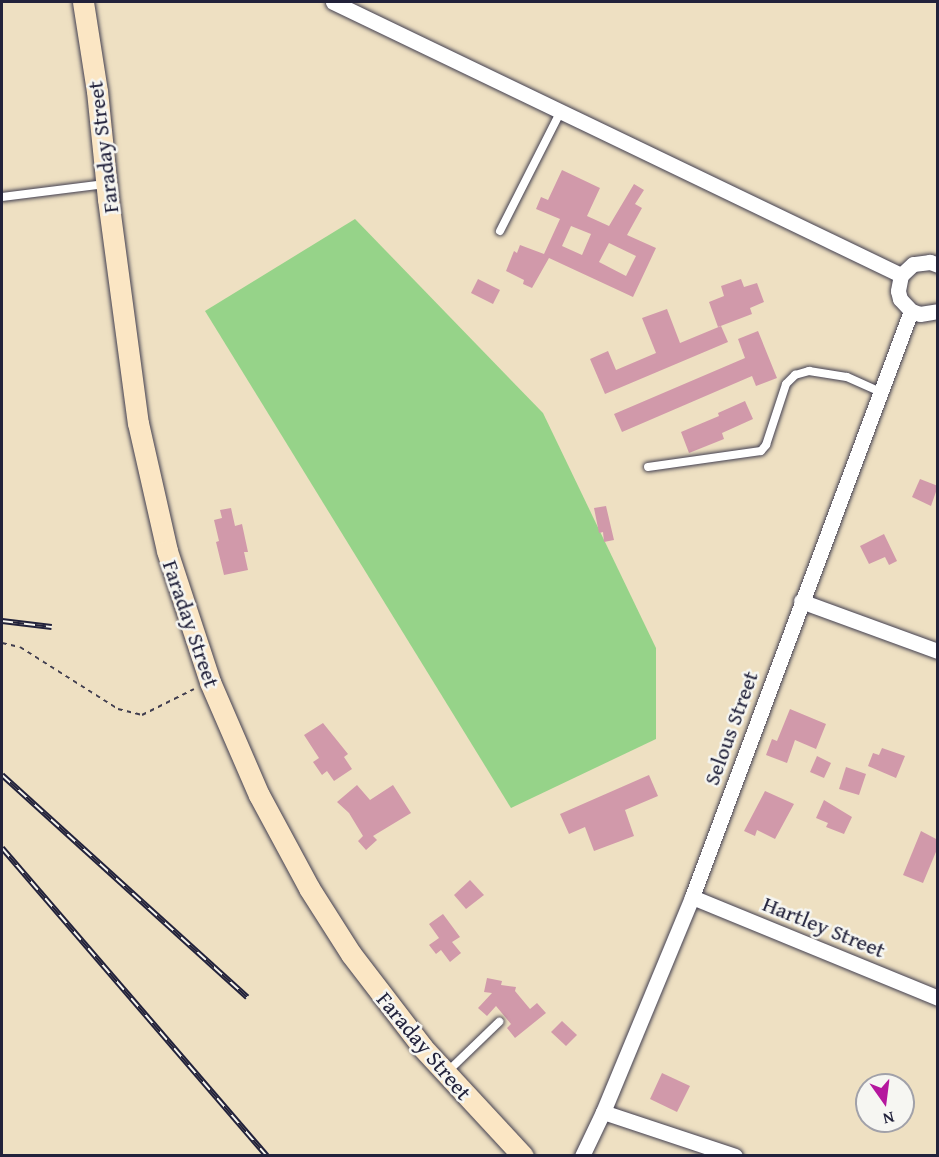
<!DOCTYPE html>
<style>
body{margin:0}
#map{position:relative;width:939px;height:1157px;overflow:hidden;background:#eee0c2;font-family:"Gentium Book Plus",serif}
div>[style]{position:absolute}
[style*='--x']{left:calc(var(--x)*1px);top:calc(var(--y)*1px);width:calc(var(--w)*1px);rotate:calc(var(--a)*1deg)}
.green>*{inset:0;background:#96d389}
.building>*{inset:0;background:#d199aa}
.path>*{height:2px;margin-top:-1px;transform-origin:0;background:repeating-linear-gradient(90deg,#413e4f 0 4.5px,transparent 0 9px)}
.roads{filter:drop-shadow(0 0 2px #413e4f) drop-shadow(0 0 2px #413e4f)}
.lane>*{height:8px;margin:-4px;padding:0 4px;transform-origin:4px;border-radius:4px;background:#fff}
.street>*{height:15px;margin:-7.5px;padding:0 7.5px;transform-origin:7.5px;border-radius:7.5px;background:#fff}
.secondary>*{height:21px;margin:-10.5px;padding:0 10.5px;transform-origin:10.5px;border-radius:10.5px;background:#fbe6c4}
.rail>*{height:6px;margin-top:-3px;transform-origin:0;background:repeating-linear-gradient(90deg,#f6f6f2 0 11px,#22223b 0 22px);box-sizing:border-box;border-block:2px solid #22223b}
span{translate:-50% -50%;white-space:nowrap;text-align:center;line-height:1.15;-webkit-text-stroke:5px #f6f6f2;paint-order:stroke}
.street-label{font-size:22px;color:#22223b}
.frame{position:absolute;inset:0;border:3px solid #22223b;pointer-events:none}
.north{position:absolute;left:855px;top:1073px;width:60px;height:60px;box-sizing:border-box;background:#f6f6f2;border:2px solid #a1a1a9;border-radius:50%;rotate:166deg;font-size:16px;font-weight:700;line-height:24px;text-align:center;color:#22223b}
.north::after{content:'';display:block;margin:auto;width:21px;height:27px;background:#b5179e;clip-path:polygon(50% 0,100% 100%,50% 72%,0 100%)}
</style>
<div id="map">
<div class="green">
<i style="clip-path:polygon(355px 219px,543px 413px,656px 648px,656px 739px,511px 808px,205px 311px)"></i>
</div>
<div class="building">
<i style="clip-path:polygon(evenodd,562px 170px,600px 188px,587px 216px,609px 226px,634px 184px,644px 190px,635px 204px,642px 208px,627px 235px,656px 248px,633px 297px,549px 258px,532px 288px,523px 284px,524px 280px,506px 271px,514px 251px,517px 253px,520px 245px,544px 254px,560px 219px,536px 209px,541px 197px,548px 200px,562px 170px,571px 226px,591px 234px,582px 255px,562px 246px,571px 226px,562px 170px,609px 243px,636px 256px,626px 276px,599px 262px,609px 243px)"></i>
<i style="clip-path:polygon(478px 279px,500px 290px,493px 304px,471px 293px)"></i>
<i style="clip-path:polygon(741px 279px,744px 287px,757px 283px,764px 302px,750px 308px,752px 314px,718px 327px,709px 302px,724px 296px,721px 286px)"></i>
<i style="clip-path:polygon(667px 309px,680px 343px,721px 326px,728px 342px,605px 394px,590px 359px,608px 351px,616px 370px,656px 353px,642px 318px)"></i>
<i style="clip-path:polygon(758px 331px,777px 378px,756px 386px,752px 376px,622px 432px,614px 414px,745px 358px,738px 339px)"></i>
<i style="clip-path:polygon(745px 401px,753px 419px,722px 433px,724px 439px,689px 453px,681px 432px,719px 416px,718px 413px)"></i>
<i style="clip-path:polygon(920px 479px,938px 486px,931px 506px,912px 497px)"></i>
<i style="clip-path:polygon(606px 506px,614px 540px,604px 542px,603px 532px,599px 533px,594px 508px)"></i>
<i style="clip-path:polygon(231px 508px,235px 526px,242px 524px,248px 552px,244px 552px,248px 570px,224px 575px,216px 542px,219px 541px,214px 520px,222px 518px,220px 510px)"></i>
<i style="clip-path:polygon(884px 534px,897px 561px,889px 565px,885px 557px,869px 564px,860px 546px)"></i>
<i style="clip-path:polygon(790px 709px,826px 724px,816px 749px,795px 740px,787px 763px,766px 755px,772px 739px,777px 741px)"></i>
<i style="clip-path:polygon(323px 723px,348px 754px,344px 757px,352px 769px,334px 781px,327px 771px,322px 775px,313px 762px,319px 758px,304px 735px)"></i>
<i style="clip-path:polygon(882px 748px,905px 756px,896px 778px,868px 766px,873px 753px,879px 755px)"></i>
<i style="clip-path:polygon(817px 756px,831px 763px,824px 778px,810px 772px)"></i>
<i style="clip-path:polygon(846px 767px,866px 774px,859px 795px,839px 789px)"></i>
<i style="clip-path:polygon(649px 775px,658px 796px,625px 810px,634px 836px,594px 851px,585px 827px,569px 834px,560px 814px)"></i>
<i style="clip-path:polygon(357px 785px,370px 800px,393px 785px,411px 813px,373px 836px,377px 840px,366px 850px,358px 841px,363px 836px,349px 813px,337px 802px)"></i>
<i style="clip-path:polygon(765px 791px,794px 804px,775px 839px,757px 830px,755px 836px,744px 831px)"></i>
<i style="clip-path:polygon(824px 800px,852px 817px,844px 834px,826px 827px,828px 823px,816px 818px)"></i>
<i style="clip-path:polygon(921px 831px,938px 840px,938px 847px,923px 883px,903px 875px)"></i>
<i style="clip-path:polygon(470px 880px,484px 895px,466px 909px,454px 895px)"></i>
<i style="clip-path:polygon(443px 914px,460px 937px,452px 942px,461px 953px,450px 962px,441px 950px,436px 954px,429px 945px,439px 938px,429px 924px)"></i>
<i style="clip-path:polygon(487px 978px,502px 981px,501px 985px,516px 987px,515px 991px,530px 1009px,537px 1003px,546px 1013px,515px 1038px,507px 1028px,511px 1024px,496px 1006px,487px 1016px,478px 1008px,492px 993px,484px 992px)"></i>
<i style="clip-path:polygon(562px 1021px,577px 1035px,566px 1046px,551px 1032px)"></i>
<i style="clip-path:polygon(662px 1073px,690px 1086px,677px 1112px,650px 1099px)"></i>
</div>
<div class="path">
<i style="--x:2;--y:643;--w:18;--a:13"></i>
<i style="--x:20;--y:647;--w:116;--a:32.3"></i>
<i style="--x:118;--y:709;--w:25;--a:14"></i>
<i style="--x:142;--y:715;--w:58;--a:-26.6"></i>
</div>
<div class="roads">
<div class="lane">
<i style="--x:2;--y:197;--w:104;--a:-7.2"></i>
<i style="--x:500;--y:231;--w:135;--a:-63.1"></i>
<i style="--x:648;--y:467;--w:114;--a:-8.1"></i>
<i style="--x:761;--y:451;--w:8;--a:-50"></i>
<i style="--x:766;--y:445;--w:64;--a:-71.8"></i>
<i style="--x:786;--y:384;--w:13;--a:-45"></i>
<i style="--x:795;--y:375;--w:15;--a:-16"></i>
<i style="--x:809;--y:371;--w:38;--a:9"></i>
<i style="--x:847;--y:377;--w:37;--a:24"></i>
<i style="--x:446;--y:1073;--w:74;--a:-43.9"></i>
</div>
<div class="street">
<i style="--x:333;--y:2;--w:630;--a:25.67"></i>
<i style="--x:938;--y:265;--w:9;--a:-159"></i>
<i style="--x:930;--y:262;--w:17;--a:173"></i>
<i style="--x:913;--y:264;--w:16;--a:137"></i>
<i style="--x:901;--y:275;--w:16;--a:101"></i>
<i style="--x:898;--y:291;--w:8;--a:76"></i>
<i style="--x:900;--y:299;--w:16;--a:47"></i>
<i style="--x:911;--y:311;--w:9;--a:18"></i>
<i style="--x:920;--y:314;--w:18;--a:-9"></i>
<i style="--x:801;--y:601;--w:146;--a:20.1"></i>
<i style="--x:692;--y:897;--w:266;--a:22.3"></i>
<i style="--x:603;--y:1112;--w:139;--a:18.4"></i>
<i style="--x:582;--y:1156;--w:49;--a:-64.5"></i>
<i style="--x:603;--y:1112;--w:233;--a:-67.5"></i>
<i style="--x:692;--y:897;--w:626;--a:-69.51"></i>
</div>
<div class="secondary">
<i style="--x:83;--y:2;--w:90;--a:81.1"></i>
<i style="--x:97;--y:91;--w:109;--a:84.2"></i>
<i style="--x:108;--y:199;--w:226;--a:82.4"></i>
<i style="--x:138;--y:423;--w:131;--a:77.2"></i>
<i style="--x:167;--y:551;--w:138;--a:71.8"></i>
<i style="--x:210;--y:682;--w:123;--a:66.6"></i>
<i style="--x:259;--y:795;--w:106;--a:61.7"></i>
<i style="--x:309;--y:888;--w:78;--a:57.5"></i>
<i style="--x:351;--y:954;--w:118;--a:52.5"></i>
<i style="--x:423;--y:1048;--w:147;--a:47.2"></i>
</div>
</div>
<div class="rail">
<i style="--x:2;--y:621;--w:50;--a:6.8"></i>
<i style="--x:2;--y:775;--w:331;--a:42.2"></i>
<i style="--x:2;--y:848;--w:406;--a:49.3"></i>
</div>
<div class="street-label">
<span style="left:103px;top:147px;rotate:-97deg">Faraday Street</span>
<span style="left:191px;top:624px;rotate:71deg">Faraday Street</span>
<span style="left:731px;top:728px;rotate:-70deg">Selous Street</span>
<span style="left:824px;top:927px;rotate:22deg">Hartley Street</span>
<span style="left:424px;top:1046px;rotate:50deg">Faraday Street</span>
</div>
<div class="frame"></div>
<div class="north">N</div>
</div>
